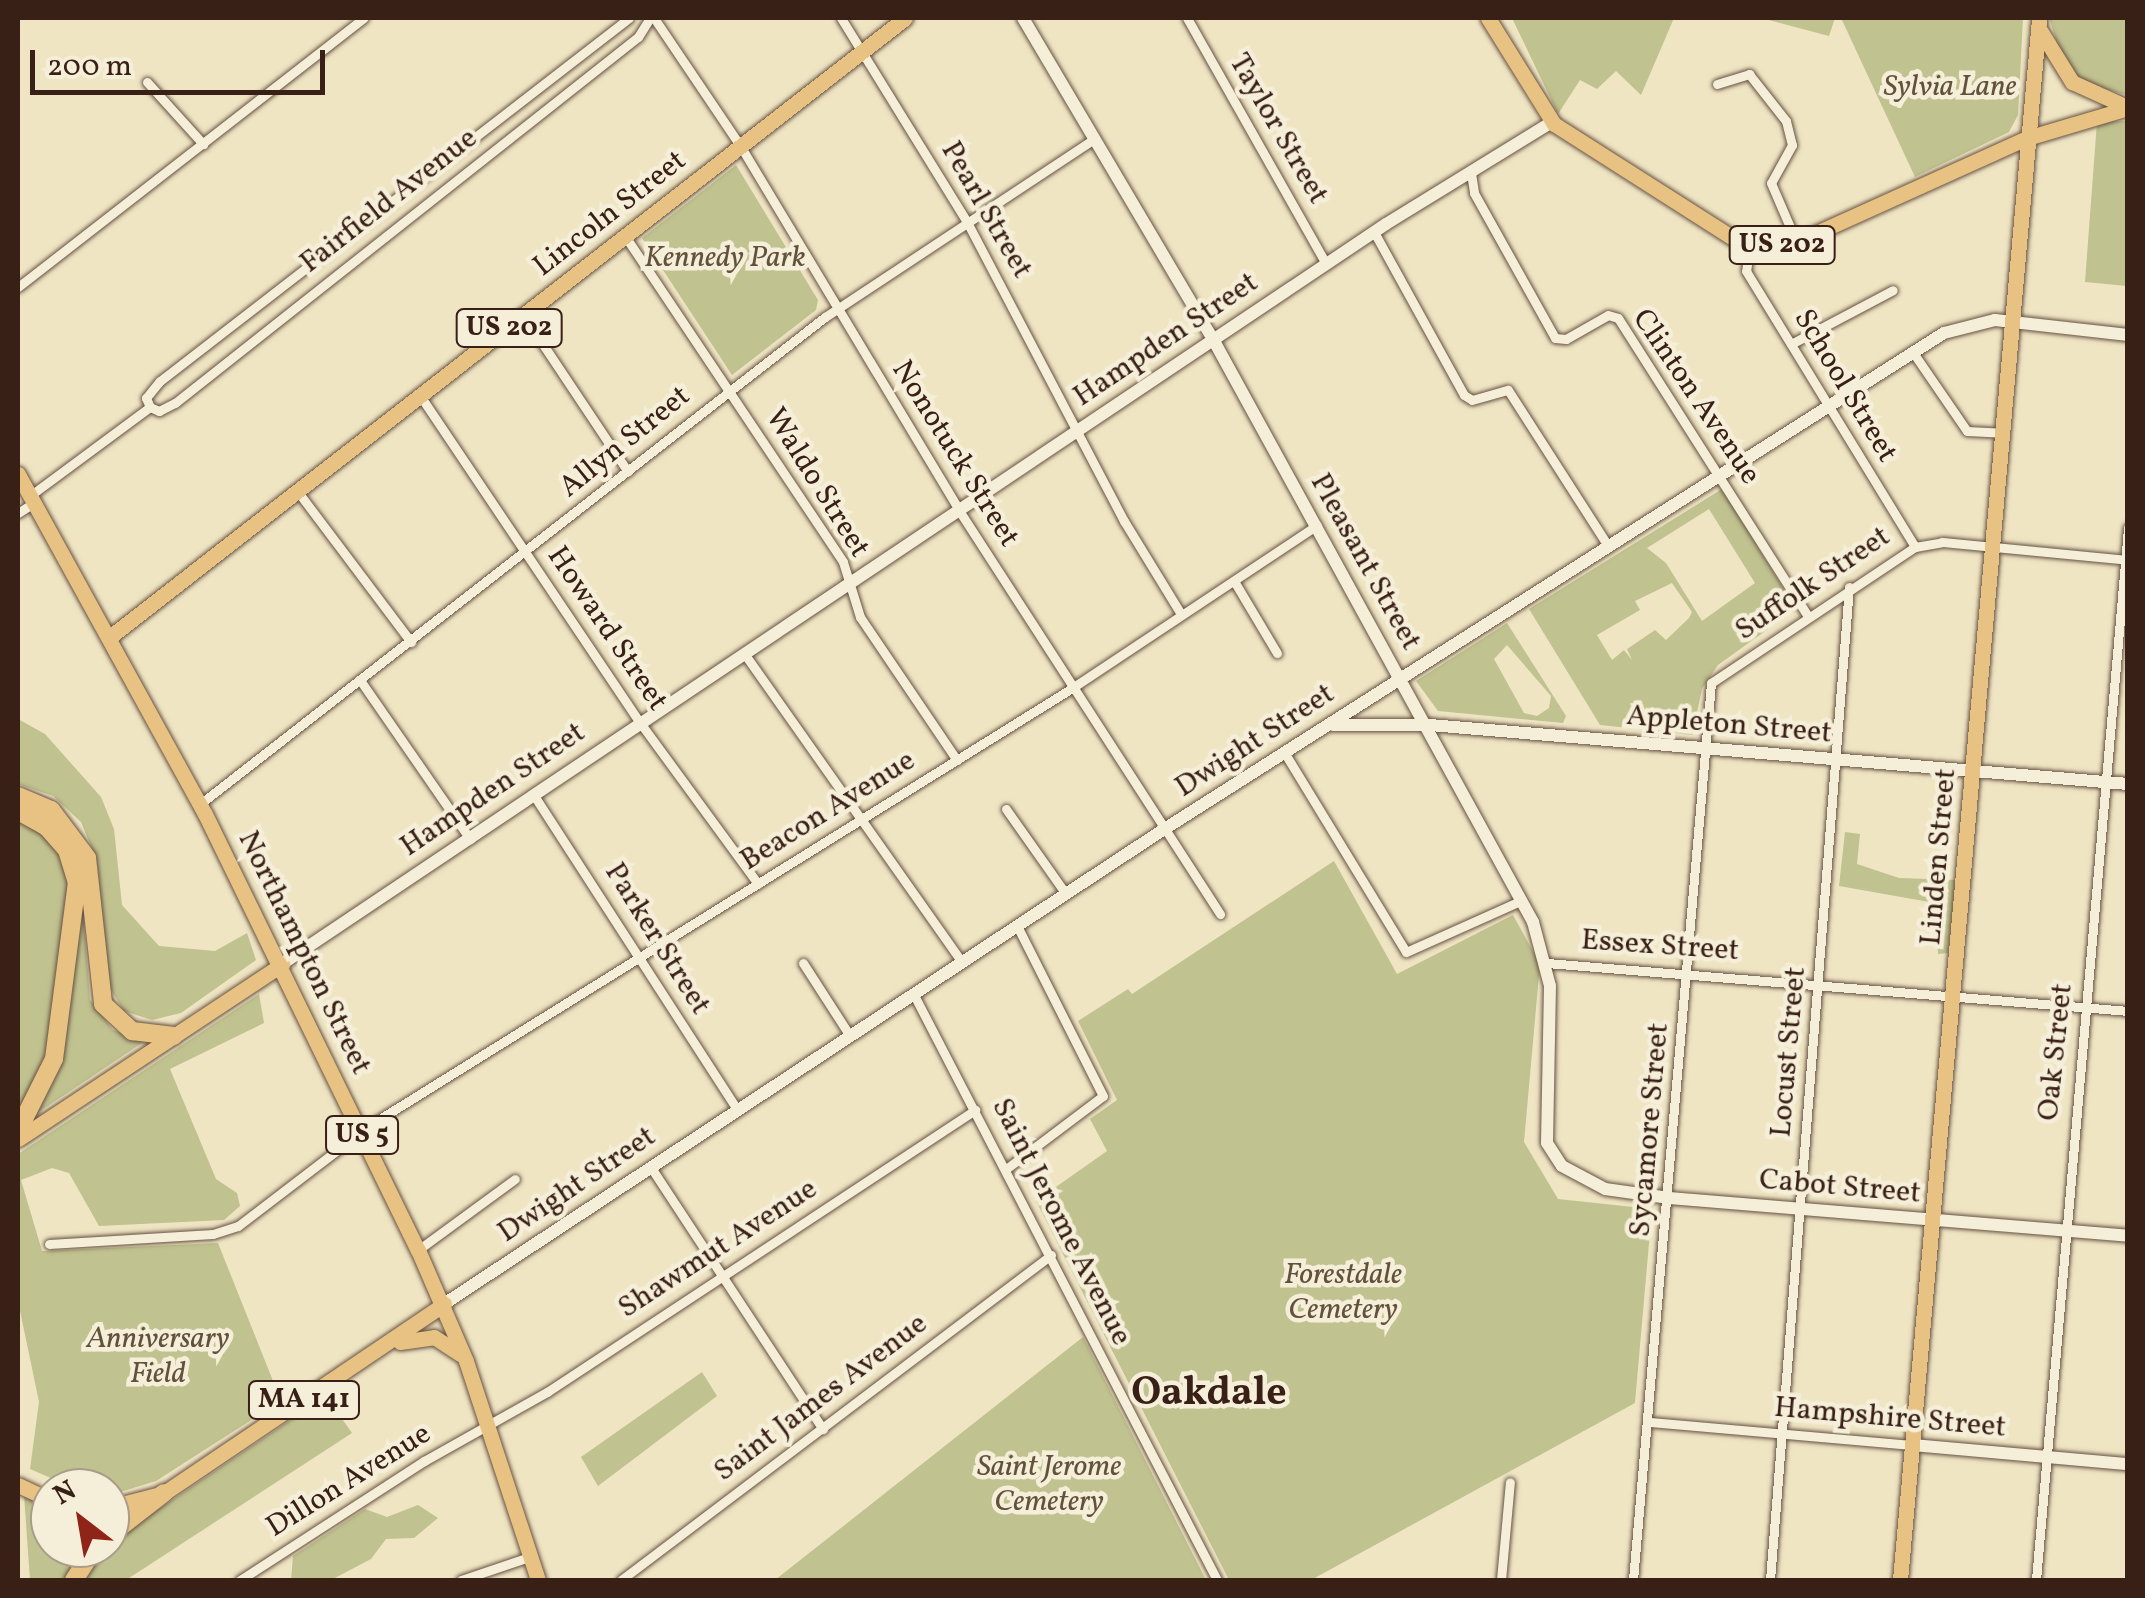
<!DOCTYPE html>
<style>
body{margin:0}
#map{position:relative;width:2145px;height:1598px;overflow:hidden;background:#efe5c3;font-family:Vollkorn,serif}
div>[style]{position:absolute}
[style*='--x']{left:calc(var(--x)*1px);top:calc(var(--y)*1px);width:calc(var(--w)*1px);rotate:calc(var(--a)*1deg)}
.green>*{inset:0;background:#c0c28f}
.roads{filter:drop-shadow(0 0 2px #665142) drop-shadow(0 0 2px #665142)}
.street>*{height:9px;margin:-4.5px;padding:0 4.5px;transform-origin:4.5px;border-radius:4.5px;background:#f5eed8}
.secondary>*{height:12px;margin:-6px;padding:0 6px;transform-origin:6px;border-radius:6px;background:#f5eed8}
.primary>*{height:15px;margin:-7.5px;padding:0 7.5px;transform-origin:7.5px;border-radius:7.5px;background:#e8c282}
.highway>*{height:18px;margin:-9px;padding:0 9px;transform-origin:9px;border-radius:9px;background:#e8c282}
span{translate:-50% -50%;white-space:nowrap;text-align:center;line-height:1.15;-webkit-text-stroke:9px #f5eed8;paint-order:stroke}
.shield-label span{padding:2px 8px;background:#f5eed8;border:2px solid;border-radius:8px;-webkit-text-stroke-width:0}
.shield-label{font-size:28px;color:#392017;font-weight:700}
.park-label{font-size:30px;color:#62513b;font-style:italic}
.street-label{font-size:30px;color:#392017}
.district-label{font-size:40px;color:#392017;font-weight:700}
.frame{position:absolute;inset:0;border:20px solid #392017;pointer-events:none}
.north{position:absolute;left:30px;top:1468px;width:100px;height:100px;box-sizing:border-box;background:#f5eed8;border:2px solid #aa9c8b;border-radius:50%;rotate:329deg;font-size:28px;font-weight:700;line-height:40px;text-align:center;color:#392017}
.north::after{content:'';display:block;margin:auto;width:35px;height:45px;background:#8f2418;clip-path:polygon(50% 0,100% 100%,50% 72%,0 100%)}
.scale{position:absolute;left:30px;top:50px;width:295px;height:45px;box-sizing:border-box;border:5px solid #392017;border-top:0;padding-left:12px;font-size:30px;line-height:35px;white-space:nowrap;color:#392017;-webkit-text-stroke:8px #f5eed8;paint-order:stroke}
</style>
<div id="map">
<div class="green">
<i style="clip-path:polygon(1512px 18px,1674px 18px,1641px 95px,1616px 71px,1597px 89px,1580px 80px,1558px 114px)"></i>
<i style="clip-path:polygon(1761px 18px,1835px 18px,1829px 36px)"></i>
<i style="clip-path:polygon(1841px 18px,2023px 18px,2018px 115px,2009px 132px,1915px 177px)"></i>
<i style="clip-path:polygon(2049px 18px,2127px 18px,2127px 95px,2084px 83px,2065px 67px)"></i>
<i style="clip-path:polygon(2127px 121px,2127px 286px,2085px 282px,2097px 122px)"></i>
<i style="clip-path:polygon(736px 165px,818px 300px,816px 310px,732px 375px,642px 238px)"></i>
<i style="clip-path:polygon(evenodd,1722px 489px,1796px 609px,1718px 665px,1702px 689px,1692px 735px,1600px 725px,1529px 609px,1722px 489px,1709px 509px,1755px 583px,1702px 621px,1666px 563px,1647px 548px,1709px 509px,1722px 489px,1672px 583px,1692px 612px,1689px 618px,1666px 640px,1655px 630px,1627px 649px,1632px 660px,1624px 650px,1612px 660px,1597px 635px,1640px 610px,1635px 601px,1672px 583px)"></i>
<i style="clip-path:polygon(evenodd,1507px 623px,1566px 716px,1563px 723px,1438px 711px,1416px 681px,1507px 623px,1507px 645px,1551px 696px,1549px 708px,1537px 716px,1524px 713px,1494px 659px,1507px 645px)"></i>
<i style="clip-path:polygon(18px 719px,45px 734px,101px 797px,114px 829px,122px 905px,159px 946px,215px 951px,247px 933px,256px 960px,181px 1013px,152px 1020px,124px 1011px,108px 985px,97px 861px,81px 822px,53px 796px,18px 784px)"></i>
<i style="clip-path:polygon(18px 816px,59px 850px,70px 876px,46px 1064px,18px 1120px)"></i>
<i style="clip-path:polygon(1845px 832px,1860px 834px,1857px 864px,1899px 878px,1956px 880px,1948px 953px,1938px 954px,1935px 903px,1839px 886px)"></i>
<i style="clip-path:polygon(1334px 861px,1397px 974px,1513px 915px,1540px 964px,1524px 1142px,1558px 1199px,1652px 1209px,1635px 1403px,1311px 1580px,1229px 1580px,1036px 1201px,1107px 1151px,1090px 1119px,1117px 1100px,1078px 1021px,1128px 989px,1132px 994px)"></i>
<i style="clip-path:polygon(83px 910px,90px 1000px,113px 1030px,145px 1041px,36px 1114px,53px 1079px)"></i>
<i style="clip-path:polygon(259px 994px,264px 1023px,170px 1069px,216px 1179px,237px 1193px,240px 1206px,224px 1220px,99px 1226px,69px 1173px,52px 1168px,21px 1180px,42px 1251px,218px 1243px,281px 1401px,156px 1481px,117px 1493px,74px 1488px,30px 1469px,39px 1402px,18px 1301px,18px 1154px)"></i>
<i style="clip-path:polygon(1083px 1337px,1206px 1580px,775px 1580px)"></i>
<i style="clip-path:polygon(702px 1372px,717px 1396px,598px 1486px,581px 1457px)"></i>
<i style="clip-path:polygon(326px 1396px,352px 1433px,126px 1580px,85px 1580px,110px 1542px)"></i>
<i style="clip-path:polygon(24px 1495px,50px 1507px,50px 1548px,86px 1548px,67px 1580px,30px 1580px)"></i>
<i style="clip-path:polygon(418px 1505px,438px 1518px,414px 1538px,386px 1539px,371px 1559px,331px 1580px,291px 1580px,293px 1556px,365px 1509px,387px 1517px)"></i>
</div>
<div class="roads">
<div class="street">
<i style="--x:654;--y:18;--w:156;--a:56"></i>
<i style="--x:741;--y:147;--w:426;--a:59"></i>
<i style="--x:960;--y:512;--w:479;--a:57.1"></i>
<i style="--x:841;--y:18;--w:240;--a:58.3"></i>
<i style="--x:967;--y:222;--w:338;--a:62.3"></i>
<i style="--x:1124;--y:521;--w:109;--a:58.5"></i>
<i style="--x:1187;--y:18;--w:283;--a:60.5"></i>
<i style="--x:147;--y:82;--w:84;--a:47.9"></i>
<i style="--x:1717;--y:84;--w:34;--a:-17"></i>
<i style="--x:1749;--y:74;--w:60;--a:51.8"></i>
<i style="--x:1786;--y:121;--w:25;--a:76"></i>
<i style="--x:1792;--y:145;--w:43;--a:118.9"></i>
<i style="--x:1771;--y:183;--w:63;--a:66.7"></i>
<i style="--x:1471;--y:173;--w:20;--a:81"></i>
<i style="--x:1474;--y:193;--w:166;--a:60.8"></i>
<i style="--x:1555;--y:338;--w:11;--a:5"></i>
<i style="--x:1566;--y:339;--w:48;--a:-29.7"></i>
<i style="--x:1608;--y:315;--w:10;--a:17"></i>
<i style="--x:1618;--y:318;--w:353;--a:57.5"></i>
<i style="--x:1374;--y:232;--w:186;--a:61.1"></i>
<i style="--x:1464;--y:395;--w:9;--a:32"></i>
<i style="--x:1472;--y:400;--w:37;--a:-16"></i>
<i style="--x:1508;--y:390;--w:185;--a:57.3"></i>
<i style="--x:625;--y:236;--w:392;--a:56.2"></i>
<i style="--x:843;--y:562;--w:58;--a:72.8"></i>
<i style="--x:860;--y:617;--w:173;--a:55.9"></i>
<i style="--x:1749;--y:248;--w:23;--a:97"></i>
<i style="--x:1746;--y:271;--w:324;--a:58.5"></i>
<i style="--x:18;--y:287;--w:438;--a:-37.9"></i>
<i style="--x:524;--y:316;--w:187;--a:56.3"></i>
<i style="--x:1791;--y:344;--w:115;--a:-27.9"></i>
<i style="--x:1912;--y:351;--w:97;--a:55.5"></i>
<i style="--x:1967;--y:431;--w:35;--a:3"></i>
<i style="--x:421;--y:397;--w:394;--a:56.1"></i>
<i style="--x:641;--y:724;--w:198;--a:53.8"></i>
<i style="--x:150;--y:407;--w:10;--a:-114"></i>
<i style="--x:146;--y:398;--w:22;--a:-51"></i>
<i style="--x:160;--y:381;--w:593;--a:-37.74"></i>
<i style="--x:298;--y:492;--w:188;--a:53"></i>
<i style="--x:31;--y:495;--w:148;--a:-36.5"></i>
<i style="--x:150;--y:407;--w:10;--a:24"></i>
<i style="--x:159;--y:411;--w:18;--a:-27"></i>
<i style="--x:175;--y:403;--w:590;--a:-38.33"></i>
<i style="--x:638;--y:37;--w:22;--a:-58"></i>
<i style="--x:18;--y:513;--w:20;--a:-33"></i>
<i style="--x:1234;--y:581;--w:84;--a:59.2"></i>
<i style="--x:746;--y:656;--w:373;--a:54.8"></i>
<i style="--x:362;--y:683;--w:190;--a:55.3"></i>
<i style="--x:1284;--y:752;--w:234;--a:58.6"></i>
<i style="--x:1406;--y:952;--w:127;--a:-24.1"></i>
<i style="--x:535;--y:797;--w:372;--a:57.1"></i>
<i style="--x:200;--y:804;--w:792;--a:-37.93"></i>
<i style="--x:825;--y:317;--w:323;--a:-33.5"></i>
<i style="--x:1006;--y:809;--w:104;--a:54.8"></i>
<i style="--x:803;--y:963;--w:87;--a:57.2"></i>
<i style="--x:1547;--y:963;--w:583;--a:4.72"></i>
<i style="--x:914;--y:995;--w:659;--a:62.62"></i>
<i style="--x:650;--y:1166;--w:315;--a:56.7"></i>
<i style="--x:1006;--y:1169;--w:121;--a:-37"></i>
<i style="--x:1103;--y:1096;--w:191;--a:-116.8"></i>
<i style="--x:49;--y:1244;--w:164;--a:-3.5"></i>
<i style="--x:213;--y:1234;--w:26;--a:-18"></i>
<i style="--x:238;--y:1226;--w:166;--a:-37.4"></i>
<i style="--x:370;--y:1125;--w:827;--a:-31.9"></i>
<i style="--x:1072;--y:688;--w:294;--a:-33.6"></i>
<i style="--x:418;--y:1250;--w:120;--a:-36.2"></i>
<i style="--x:1649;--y:1422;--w:265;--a:5"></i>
<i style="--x:240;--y:1580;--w:219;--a:-32.9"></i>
<i style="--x:424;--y:1461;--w:141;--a:-29.3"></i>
<i style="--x:547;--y:1392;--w:513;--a:-33.38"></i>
<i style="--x:461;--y:1580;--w:72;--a:-18.7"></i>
<i style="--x:621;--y:1580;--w:539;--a:-37.08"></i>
<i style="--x:1501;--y:1580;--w:98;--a:-84.8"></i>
<i style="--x:1633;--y:1580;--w:900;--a:-85.03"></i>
<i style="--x:1711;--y:683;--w:245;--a:-33.7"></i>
<i style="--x:1915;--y:547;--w:27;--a:-10"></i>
<i style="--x:1942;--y:542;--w:187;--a:5.5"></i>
<i style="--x:1770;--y:1580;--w:996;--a:-85.45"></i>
<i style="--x:2036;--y:1580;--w:1056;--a:-85"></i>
</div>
<div class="secondary">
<i style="--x:1023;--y:18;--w:375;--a:59.4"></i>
<i style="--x:1214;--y:341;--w:663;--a:61.23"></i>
<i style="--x:1533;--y:922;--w:66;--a:75.1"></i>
<i style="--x:1550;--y:986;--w:157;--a:91.1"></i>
<i style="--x:1547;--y:1143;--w:27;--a:57"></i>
<i style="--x:1562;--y:1166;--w:49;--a:28.1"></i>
<i style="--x:1605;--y:1189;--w:65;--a:8"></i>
<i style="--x:1669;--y:1198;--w:461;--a:4.7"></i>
<i style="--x:1333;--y:725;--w:97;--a:0"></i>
<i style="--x:1430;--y:725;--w:700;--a:4.83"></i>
<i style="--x:282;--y:964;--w:1329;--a:-33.83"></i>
<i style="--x:1386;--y:224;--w:195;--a:-31.6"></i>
<i style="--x:444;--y:1304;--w:865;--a:-33.4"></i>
<i style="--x:1166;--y:828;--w:922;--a:-32.47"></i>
<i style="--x:1944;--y:333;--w:53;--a:-14.3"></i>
<i style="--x:1995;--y:320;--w:134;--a:6.4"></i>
<i style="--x:1913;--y:1445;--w:216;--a:5.1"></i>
</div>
<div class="primary">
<i style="--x:1488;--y:18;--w:125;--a:58.1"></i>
<i style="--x:1554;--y:124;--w:231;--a:32.5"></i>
<i style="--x:1749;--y:248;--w:55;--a:-9.5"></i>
<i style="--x:1803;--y:239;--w:246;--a:-24.3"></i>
<i style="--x:2027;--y:138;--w:105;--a:-16.5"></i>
<i style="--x:2038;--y:27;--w:65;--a:58.3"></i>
<i style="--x:2072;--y:82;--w:60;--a:24.4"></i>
<i style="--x:18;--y:474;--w:388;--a:61.2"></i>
<i style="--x:205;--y:814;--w:485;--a:64"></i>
<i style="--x:418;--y:1250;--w:121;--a:66.6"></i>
<i style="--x:466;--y:1361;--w:231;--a:71.8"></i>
<i style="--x:111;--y:636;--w:1006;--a:-37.89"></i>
<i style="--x:18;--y:1139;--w:317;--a:-33.5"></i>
<i style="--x:400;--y:1342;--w:34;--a:-8"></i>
<i style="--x:434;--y:1337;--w:31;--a:33"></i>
<i style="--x:18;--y:1485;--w:35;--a:25"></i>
<i style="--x:110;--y:1507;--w:56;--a:-14.5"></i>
<i style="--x:164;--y:1493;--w:338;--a:-34"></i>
<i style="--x:1900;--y:1580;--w:1568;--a:-84.91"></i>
</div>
<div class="highway">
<i style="--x:18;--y:796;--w:36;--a:23"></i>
<i style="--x:51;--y:810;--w:60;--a:53.1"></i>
<i style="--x:87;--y:858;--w:147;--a:83.7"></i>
<i style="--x:103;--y:1004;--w:40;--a:43"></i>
<i style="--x:132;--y:1031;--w:42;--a:6.8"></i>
<i style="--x:18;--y:811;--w:33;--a:29"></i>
<i style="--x:47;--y:827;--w:30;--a:49"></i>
<i style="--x:67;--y:850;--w:34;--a:73"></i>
<i style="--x:77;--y:882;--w:178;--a:97.4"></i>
<i style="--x:54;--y:1059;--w:80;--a:116.6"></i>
<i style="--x:110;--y:1535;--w:68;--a:-37.9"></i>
<i style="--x:74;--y:1580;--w:38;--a:-57"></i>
</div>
</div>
<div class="shield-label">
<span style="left:1782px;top:245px">US 202</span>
<span style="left:509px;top:328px">US 202</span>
<span style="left:362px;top:1135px">US 5</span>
<span style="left:304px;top:1400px">MA 141</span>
</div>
<div class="park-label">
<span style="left:1950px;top:87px">Sylvia Lane</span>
<span style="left:725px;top:258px">Kennedy Park</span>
<span style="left:1343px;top:1292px">Forestdale<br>Cemetery</span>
<span style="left:158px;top:1356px">Anniversary<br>Field</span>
<span style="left:1049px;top:1484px">Saint Jerome<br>Cemetery</span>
</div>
<div class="street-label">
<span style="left:1278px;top:129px;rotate:60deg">Taylor Street</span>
<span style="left:389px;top:201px;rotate:-38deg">Fairfield Avenue</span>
<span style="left:986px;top:210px;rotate:60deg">Pearl Street</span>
<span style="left:610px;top:214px;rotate:-38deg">Lincoln Street</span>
<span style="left:1166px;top:340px;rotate:-34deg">Hampden Street</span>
<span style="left:1845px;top:386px;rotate:59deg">School Street</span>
<span style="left:1696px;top:397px;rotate:56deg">Clinton Avenue</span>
<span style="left:625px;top:442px;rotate:-39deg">Allyn Street</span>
<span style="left:955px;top:454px;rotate:58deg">Nonotuck Street</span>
<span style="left:817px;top:483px;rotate:58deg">Waldo Street</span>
<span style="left:1365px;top:562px;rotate:61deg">Pleasant Street</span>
<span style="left:1813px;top:584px;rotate:-34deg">Suffolk Street</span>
<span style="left:607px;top:629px;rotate:56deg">Howard Street</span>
<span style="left:1729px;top:725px;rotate:5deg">Appleton Street</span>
<span style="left:1255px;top:741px;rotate:-33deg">Dwight Street</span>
<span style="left:493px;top:790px;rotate:-34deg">Hampden Street</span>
<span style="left:828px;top:811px;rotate:-32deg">Beacon Avenue</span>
<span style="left:1939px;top:857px;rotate:-85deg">Linden Street</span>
<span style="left:657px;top:939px;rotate:58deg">Parker Street</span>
<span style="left:1660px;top:946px;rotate:4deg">Essex Street</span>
<span style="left:304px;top:953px;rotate:64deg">Northampton Street</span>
<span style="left:1789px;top:1052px;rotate:-85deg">Locust Street</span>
<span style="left:2056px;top:1052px;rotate:-84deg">Oak Street</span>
<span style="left:1650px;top:1130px;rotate:-85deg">Sycamore Street</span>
<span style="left:577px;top:1185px;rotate:-34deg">Dwight Street</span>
<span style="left:1840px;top:1187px;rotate:5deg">Cabot Street</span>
<span style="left:1061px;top:1222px;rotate:63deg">Saint Jerome Avenue</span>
<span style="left:718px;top:1249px;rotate:-33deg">Shawmut Avenue</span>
<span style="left:821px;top:1398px;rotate:-37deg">Saint James Avenue</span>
<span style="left:1890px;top:1418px;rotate:5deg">Hampshire Street</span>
<span style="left:349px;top:1481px;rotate:-32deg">Dillon Avenue</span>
</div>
<div class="district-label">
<span style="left:1209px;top:1394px">Oakdale</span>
</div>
<div class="frame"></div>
<div class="north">N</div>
<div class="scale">200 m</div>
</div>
